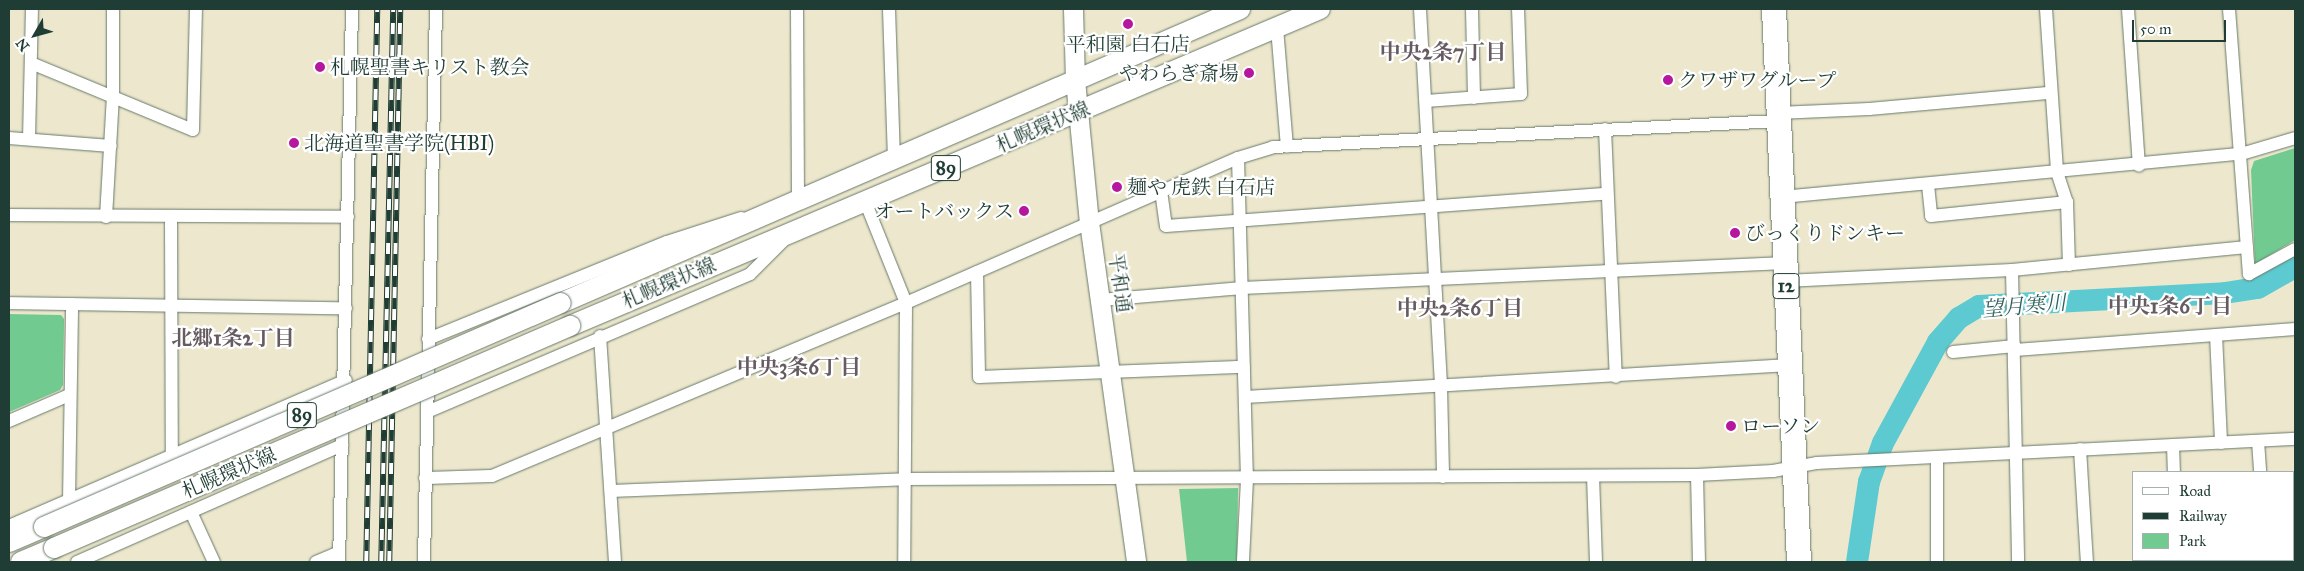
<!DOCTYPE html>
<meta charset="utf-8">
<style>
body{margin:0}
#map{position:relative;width:2304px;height:571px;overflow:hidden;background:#ede8cd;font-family:"IM FELL Great Primer","Noto Serif JP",serif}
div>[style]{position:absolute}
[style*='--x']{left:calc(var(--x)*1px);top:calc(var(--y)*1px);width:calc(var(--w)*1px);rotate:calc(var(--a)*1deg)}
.green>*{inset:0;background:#71cb91}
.river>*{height:22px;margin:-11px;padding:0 11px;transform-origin:11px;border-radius:11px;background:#5dcad1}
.roads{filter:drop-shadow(0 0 1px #67796a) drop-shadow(0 0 1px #67796a)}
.street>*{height:12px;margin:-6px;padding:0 6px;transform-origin:6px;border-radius:6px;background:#fff}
.secondary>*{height:19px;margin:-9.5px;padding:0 9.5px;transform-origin:9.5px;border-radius:9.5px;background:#fff}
.primary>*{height:20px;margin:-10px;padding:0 10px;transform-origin:10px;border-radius:10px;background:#fff}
.highway>*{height:24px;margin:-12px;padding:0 12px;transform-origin:12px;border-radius:12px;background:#fff}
.rail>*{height:5.5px;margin-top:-2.75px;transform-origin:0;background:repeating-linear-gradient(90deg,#fff 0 11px,#1f3d34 0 22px);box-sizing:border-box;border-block:1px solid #1f3d34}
.bridges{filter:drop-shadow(0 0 1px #67796a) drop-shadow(0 0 1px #67796a)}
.primary-bridge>*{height:20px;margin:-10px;padding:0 10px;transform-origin:10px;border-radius:10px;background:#fff}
.dots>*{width:14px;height:14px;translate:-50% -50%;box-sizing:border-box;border:2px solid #fff;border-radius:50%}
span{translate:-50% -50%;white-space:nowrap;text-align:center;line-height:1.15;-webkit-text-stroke:4.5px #fff;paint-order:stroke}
.shield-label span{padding:1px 4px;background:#fff;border:1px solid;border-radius:4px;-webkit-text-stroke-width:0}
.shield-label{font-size:19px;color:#1f3d34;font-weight:700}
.poi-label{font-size:20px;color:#1f3d34}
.left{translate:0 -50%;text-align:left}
.right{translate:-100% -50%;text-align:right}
.street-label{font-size:20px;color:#1f3d34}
.neighbourhood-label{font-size:21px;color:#655b61;font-weight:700}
.water-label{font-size:21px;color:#2e605b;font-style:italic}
.frame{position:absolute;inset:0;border:10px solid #1f3d34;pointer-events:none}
.legend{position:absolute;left:2132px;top:471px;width:162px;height:90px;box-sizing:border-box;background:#fff;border:1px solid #a5b1ae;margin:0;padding:6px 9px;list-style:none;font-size:15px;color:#1f3d34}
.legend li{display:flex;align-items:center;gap:10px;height:25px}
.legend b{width:25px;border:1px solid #a5b1ae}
.north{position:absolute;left:10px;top:10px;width:50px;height:50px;-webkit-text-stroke:4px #fff;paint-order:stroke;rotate:232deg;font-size:14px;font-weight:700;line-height:20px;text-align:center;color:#1f3d34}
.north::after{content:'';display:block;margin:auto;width:18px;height:22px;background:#1f3d34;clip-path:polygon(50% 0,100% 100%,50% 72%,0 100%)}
.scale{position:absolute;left:2132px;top:20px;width:94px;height:22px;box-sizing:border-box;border:2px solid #1f3d34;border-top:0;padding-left:6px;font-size:15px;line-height:18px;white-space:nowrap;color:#1f3d34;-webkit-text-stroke:4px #fff;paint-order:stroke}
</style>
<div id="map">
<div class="green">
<i style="clip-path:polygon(2295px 148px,2295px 240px,2255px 264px,2251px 170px,2254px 161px)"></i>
<i style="clip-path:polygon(9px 314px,61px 315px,64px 319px,63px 385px,60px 390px,9px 412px)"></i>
<i style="clip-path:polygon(1238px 488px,1237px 562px,1187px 562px,1179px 489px)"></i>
</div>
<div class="river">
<i style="--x:1857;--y:562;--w:81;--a:-81.5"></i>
<i style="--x:1869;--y:482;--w:41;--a:-70.3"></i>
<i style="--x:1883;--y:443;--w:115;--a:-61.4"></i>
<i style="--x:1938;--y:342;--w:32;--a:-49"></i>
<i style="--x:1959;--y:318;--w:23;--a:-31"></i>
<i style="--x:1979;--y:306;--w:246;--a:-3"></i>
<i style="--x:2225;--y:293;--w:33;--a:-9"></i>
<i style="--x:2258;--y:288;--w:43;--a:-29.6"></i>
</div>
<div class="roads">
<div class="street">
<i style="--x:797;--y:9;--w:192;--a:89.7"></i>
<i style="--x:889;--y:9;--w:148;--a:88.1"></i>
<i style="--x:1420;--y:9;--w:378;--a:86.8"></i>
<i style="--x:1441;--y:386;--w:91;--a:88.7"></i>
<i style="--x:1472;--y:9;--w:89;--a:88.7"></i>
<i style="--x:2046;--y:9;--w:163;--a:86.1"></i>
<i style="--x:2057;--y:172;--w:32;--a:72"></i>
<i style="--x:2067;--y:202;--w:63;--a:88.2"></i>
<i style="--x:2128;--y:9;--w:157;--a:86"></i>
<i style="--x:2229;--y:9;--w:266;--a:85.7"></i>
<i style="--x:2249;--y:274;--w:52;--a:-28.5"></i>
<i style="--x:1277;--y:28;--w:119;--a:85.2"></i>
<i style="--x:31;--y:63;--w:175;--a:22.5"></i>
<i style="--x:193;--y:130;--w:121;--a:-88.6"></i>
<i style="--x:1426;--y:101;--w:95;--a:-4.2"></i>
<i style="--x:1521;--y:94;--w:85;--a:-92"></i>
<i style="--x:1778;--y:113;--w:91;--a:-2.5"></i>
<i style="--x:1869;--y:109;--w:182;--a:-5.1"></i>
<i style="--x:1605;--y:129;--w:248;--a:87.5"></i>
<i style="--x:9;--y:138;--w:102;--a:4.5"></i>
<i style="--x:29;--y:139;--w:130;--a:-88.7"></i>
<i style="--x:1238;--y:158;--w:321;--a:88.4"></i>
<i style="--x:1247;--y:479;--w:83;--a:92.8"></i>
<i style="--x:1928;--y:185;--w:31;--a:84"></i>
<i style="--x:1931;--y:216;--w:137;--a:-5.9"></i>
<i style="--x:1161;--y:191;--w:35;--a:82"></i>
<i style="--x:1166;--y:226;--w:442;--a:-4.2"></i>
<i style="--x:1782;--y:197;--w:461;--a:-5.4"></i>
<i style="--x:2241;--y:154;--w:56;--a:-16.5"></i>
<i style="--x:865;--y:201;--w:110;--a:68.1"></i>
<i style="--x:906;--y:303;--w:259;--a:90.4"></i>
<i style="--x:9;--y:215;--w:339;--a:0.3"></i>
<i style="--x:106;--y:217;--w:120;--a:-86.7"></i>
<i style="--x:113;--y:97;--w:88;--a:-90"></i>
<i style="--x:171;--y:218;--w:239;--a:89.8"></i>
<i style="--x:2012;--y:270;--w:292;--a:88.8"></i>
<i style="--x:977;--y:272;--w:105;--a:88.9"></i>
<i style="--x:979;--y:377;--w:265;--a:-2.2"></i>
<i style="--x:1785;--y:281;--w:227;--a:-2.8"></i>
<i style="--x:2012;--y:270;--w:236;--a:-5.6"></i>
<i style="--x:1100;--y:300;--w:143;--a:-4.8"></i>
<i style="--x:1242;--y:288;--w:544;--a:-2.64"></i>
<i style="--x:9;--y:303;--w:337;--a:0.9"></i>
<i style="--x:2216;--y:335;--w:108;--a:87.3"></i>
<i style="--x:600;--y:336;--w:226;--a:86.2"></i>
<i style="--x:428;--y:339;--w:258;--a:-22.1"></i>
<i style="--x:667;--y:242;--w:78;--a:-18"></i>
<i style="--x:2015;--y:350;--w:281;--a:-4.3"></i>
<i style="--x:1953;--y:352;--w:62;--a:-5.5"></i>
<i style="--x:1245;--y:397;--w:546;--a:-3.36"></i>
<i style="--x:427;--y:412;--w:351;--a:-23.1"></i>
<i style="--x:750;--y:274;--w:51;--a:-45"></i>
<i style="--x:9;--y:421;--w:65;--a:-23.4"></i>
<i style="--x:2258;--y:441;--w:31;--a:86"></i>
<i style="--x:2173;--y:446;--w:26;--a:88"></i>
<i style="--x:2080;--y:449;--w:113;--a:86.5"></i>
<i style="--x:1937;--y:458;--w:104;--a:90"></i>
<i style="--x:1697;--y:475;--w:87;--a:88.7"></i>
<i style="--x:1593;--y:476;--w:86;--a:88"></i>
<i style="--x:425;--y:478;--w:67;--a:-1.7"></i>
<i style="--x:492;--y:476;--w:449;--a:-22.7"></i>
<i style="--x:906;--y:303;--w:362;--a:-23.6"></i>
<i style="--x:1238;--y:158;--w:37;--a:-17"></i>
<i style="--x:1273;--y:147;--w:506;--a:-2.95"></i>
<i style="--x:611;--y:491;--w:294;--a:-2.3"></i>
<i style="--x:905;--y:479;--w:792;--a:-0.29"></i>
<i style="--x:1697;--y:475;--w:76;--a:-3"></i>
<i style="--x:1773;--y:471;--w:45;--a:-10.3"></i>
<i style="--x:1817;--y:463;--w:479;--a:-2.9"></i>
<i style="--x:69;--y:501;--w:197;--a:-89.1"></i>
<i style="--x:191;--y:512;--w:55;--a:65.3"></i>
<i style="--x:9;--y:526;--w:367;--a:-23.4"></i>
<i style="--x:2178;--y:560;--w:2;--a:90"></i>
<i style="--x:2265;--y:560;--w:2;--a:90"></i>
<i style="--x:77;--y:562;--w:290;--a:-23.8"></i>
<i style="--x:316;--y:562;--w:25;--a:-23"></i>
<i style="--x:339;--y:562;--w:553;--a:-88.65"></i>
<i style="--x:424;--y:562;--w:553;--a:-88.76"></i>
</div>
<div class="secondary">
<i style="--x:1073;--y:9;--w:71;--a:88.4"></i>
<i style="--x:1075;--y:80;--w:143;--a:84.4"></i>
<i style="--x:1089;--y:222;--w:343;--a:82.1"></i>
</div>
<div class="primary">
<i style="--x:561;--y:303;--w:740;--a:-23.41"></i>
<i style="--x:570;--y:326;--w:814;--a:-22.91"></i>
<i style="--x:9;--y:542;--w:38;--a:-23"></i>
<i style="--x:21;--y:562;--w:36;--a:-23"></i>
</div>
<div class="highway">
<i style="--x:1774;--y:9;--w:554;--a:87.41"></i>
</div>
</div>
<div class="rail">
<i style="--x:366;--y:562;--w:553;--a:-88.86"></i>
<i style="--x:381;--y:562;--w:553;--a:-88.76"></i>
<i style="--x:389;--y:562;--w:553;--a:-88.86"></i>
</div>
<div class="bridges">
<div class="primary-bridge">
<i style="--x:44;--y:527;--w:563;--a:-23.43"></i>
<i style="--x:54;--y:548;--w:562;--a:-23.28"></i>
</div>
</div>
<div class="dots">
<i style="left:1128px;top:24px;background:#b5179e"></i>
<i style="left:320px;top:67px;background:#b5179e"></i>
<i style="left:1249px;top:73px;background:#b5179e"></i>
<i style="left:1668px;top:80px;background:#b5179e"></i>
<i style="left:294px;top:143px;background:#b5179e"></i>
<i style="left:1117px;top:187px;background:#b5179e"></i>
<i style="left:1024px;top:211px;background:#b5179e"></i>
<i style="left:1735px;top:233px;background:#b5179e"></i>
<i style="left:1731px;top:426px;background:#b5179e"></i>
</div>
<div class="shield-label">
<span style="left:946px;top:168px">89</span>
<span style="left:1786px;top:286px">12</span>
<span style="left:302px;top:415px">89</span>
</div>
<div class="poi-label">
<span style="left:1128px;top:44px">平和園 白石店</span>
<span class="left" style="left:330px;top:67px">札幌聖書キリスト教会</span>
<span class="right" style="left:1239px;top:73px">やわらぎ斎場</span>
<span class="left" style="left:1678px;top:80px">クワザワグループ</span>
<span class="left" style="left:304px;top:143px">北海道聖書学院(HBI)</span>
<span class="left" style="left:1127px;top:187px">麺や 虎鉄 白石店</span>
<span class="right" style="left:1014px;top:211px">オートバックス</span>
<span class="left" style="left:1745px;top:233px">びっくりドンキー</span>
<span class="left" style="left:1741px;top:426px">ローソン</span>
</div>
<div class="street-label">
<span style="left:1043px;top:127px;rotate:-23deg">札幌環状線</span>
<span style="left:669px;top:283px;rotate:-23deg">札幌環状線</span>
<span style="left:1120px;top:283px;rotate:82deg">平和通</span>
<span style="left:229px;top:473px;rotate:-23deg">札幌環状線</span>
</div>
<div class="neighbourhood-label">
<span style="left:1443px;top:52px">中央2条7丁目</span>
<span style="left:2170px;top:306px">中央1条6丁目</span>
<span style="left:1460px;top:308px">中央2条6丁目</span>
<span style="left:233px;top:338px">北郷1条2丁目</span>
<span style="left:799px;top:367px">中央3条6丁目</span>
</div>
<div class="water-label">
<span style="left:2024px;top:306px;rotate:-5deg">望月寒川</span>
</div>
<div class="frame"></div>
<ul class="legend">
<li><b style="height:6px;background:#fff"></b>Road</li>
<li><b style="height:6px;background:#1f3d34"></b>Railway</li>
<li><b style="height:14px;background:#71cb91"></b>Park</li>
</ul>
<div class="north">N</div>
<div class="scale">50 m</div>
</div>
